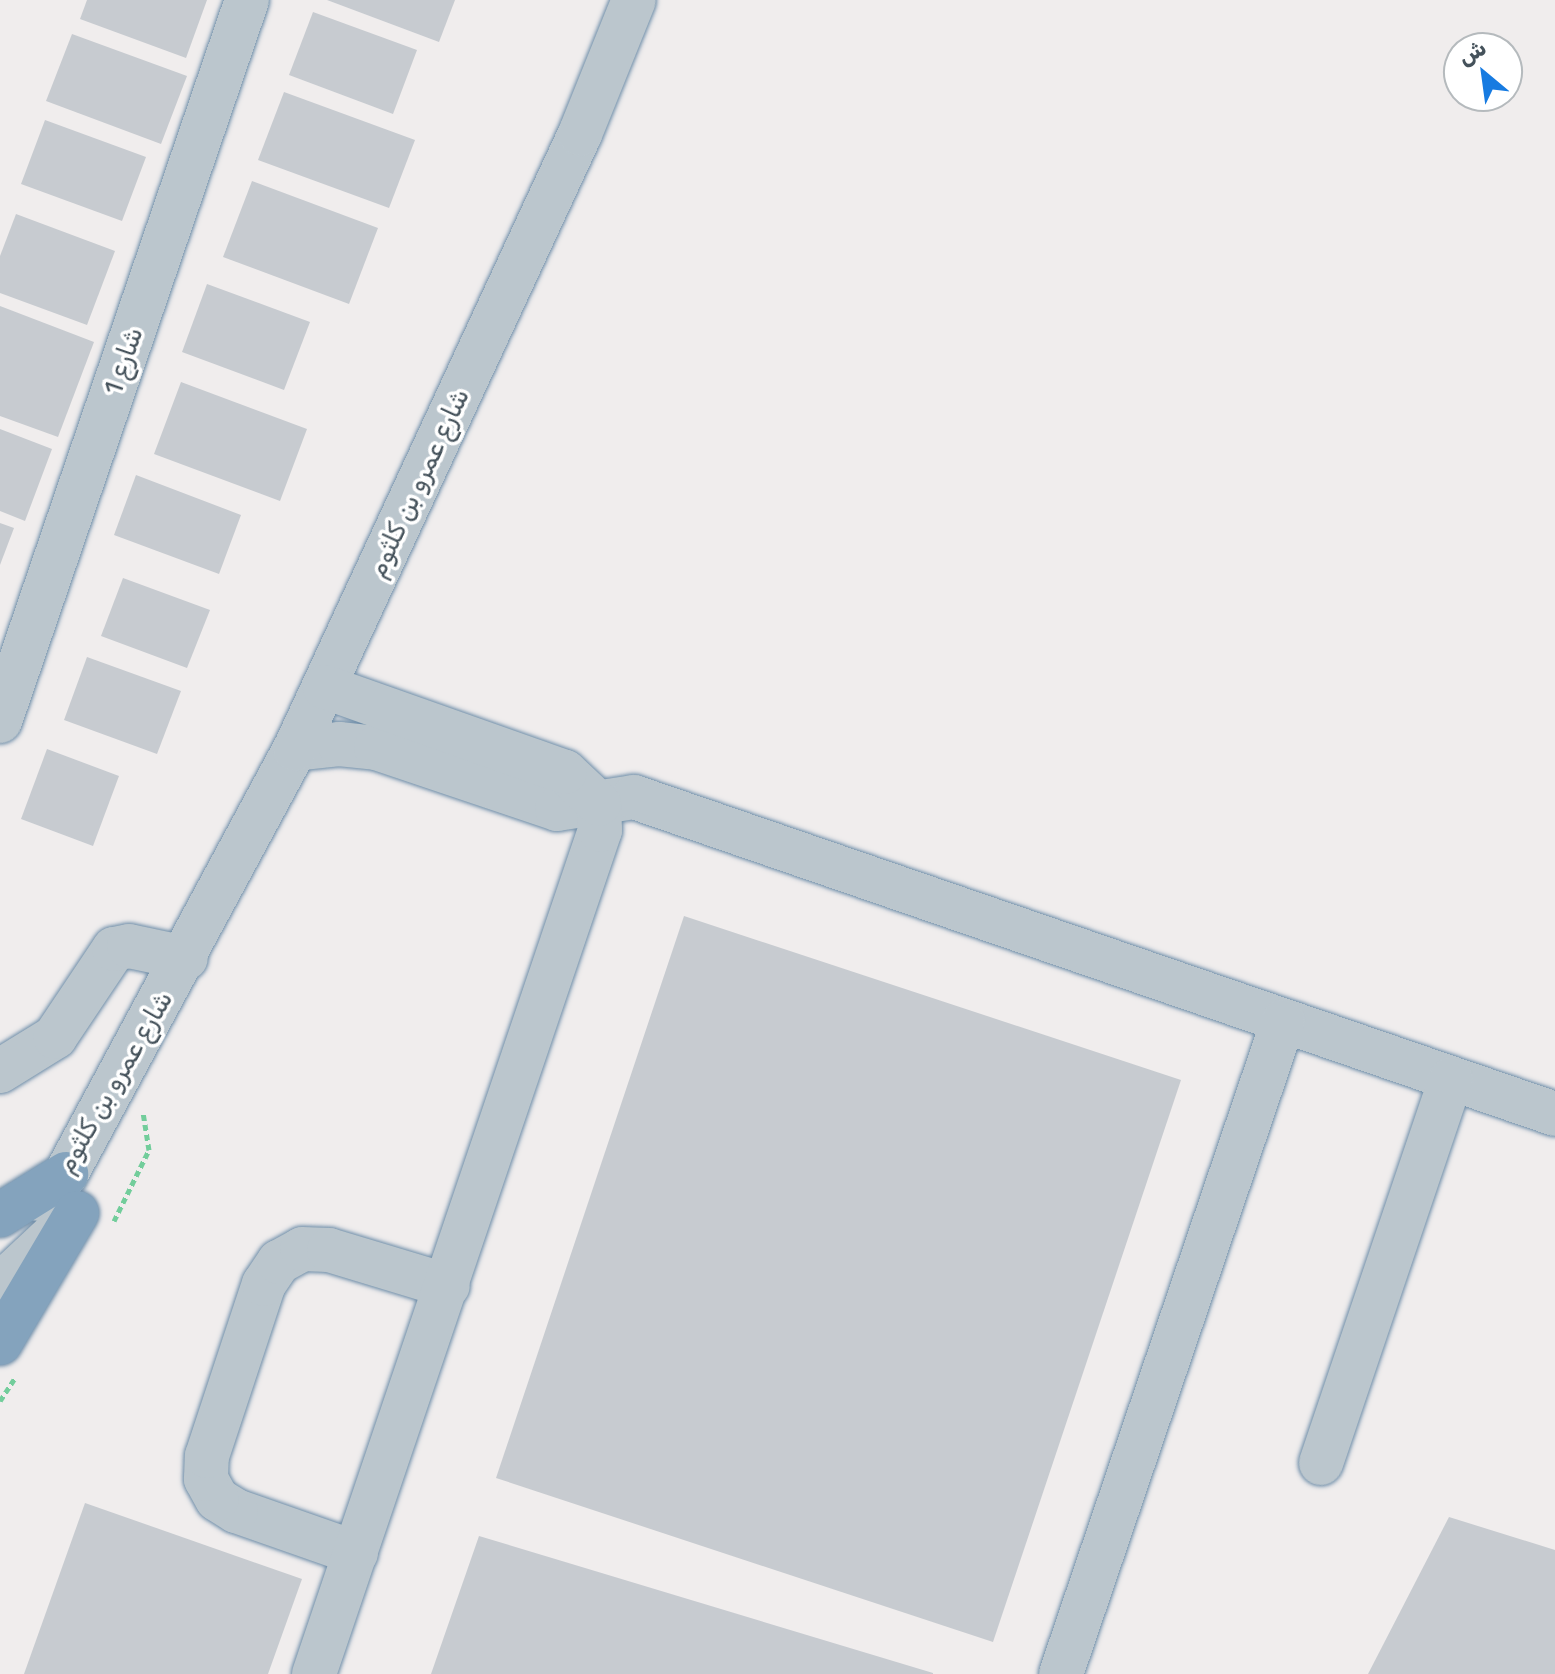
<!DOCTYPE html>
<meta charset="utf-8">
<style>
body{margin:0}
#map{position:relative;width:1555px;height:1674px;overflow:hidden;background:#f0eded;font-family:Rubik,Cairo,sans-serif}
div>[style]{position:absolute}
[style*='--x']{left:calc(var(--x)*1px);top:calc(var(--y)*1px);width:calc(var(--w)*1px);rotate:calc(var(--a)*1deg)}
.building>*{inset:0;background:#c7cbd0}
.path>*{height:5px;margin-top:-2.5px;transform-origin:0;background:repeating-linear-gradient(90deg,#72cd9b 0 6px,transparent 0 10px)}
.roads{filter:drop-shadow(0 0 2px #6f8ea9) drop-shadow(0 0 2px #6f8ea9)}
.minor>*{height:44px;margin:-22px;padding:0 22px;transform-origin:22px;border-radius:22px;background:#bbc6cd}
.highway>*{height:44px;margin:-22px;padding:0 22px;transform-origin:22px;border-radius:22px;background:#84a3bd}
span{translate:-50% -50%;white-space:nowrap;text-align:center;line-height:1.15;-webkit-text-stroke:7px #fff;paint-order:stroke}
.street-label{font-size:26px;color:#45525b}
.north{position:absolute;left:1443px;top:32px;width:80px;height:80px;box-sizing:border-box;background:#fff;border:2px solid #b5babd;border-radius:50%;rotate:331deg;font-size:22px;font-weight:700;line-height:32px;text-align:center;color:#45525b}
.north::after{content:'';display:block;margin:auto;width:28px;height:36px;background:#177be1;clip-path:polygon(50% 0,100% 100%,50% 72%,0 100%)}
</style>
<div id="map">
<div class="building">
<i style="clip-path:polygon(87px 0,207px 0,186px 58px,80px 19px)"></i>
<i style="clip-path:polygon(327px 0,455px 0,439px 42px)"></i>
<i style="clip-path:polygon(313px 12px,417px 50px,393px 114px,289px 75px)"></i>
<i style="clip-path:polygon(72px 34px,187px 76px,161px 144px,46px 101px)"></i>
<i style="clip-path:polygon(284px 92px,415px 140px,389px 208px,258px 160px)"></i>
<i style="clip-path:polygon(45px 120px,146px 157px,122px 221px,21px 184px)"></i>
<i style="clip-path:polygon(252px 181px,378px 228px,349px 304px,223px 257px)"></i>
<i style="clip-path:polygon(16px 214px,115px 251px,87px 325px,0 293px,0 256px)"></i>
<i style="clip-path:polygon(207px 284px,310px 322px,284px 390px,182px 352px)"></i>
<i style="clip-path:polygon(0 306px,94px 342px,58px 437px,0 416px)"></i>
<i style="clip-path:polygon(181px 382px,307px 429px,280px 501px,154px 454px)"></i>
<i style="clip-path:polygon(0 429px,52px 449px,25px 521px,0 511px)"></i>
<i style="clip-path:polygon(136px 475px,241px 515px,219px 574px,114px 535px)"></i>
<i style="clip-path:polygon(0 523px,14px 528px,0 565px)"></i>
<i style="clip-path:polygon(123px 578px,210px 610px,187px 668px,101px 636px)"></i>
<i style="clip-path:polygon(87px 657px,181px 691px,157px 754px,64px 720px)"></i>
<i style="clip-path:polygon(47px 749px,119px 776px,93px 846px,21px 819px)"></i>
<i style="clip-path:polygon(684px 916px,1181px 1080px,993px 1642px,496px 1478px)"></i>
<i style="clip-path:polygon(85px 1503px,302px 1579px,268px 1674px,24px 1674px)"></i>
<i style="clip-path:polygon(1449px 1517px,1555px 1550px,1555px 1674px,1368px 1674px)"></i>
<i style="clip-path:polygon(479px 1536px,933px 1673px,933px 1674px,431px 1674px)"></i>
</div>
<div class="path">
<i style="--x:114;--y:1221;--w:79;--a:-63.8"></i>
<i style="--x:149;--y:1150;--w:39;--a:-99"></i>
<i style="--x:0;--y:1401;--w:27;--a:-57"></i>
</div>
<div class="roads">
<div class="minor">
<i style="--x:0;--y:721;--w:762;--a:-71.09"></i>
<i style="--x:295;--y:749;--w:44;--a:-6.5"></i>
<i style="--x:339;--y:744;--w:37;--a:6"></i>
<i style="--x:376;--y:748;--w:191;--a:18.6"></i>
<i style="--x:557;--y:809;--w:78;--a:-8.9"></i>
<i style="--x:634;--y:797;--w:974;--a:18.99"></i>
<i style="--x:0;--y:1071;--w:65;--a:-31.7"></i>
<i style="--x:55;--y:1037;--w:106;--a:-56.2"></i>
<i style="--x:114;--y:949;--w:15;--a:-11"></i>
<i style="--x:129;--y:946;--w:58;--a:11.9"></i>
<i style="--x:39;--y:1199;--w:37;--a:-43"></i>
<i style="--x:66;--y:1174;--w:483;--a:-61.7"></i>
<i style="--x:295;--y:749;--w:678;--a:-65.14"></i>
<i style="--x:580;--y:134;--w:144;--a:-68.1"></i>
<i style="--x:0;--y:1285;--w:86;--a:-43.1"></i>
<i style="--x:1321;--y:1463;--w:405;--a:-71.3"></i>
<i style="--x:356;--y:1553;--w:127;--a:-160.7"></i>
<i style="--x:236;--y:1511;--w:22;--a:-148"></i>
<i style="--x:217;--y:1499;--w:23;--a:-119"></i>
<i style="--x:206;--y:1479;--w:23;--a:-88"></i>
<i style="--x:207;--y:1456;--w:181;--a:-71.7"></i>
<i style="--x:264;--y:1284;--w:27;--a:-56"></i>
<i style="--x:279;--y:1262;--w:26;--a:-29"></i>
<i style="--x:302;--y:1249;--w:27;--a:2"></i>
<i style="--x:329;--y:1250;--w:124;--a:16.8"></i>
<i style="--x:314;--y:1674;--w:891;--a:-71.28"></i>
<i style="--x:600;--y:830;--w:26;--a:-92"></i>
<i style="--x:599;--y:804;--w:47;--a:-136.7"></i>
<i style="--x:565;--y:772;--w:255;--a:-160.5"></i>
<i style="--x:1061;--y:1674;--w:689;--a:-71.2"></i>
</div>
<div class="highway">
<i style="--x:0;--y:1215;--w:78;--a:-31.8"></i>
<i style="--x:0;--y:1343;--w:151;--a:-59.4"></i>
</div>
</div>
<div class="street-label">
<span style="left:124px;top:361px;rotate:-71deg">شارع 1</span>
<span style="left:419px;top:483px;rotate:-65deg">شارع عمرو بن كلثوم</span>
<span style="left:115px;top:1082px;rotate:-60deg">شارع عمرو بن كلثوم</span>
</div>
<div class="north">ش</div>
</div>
